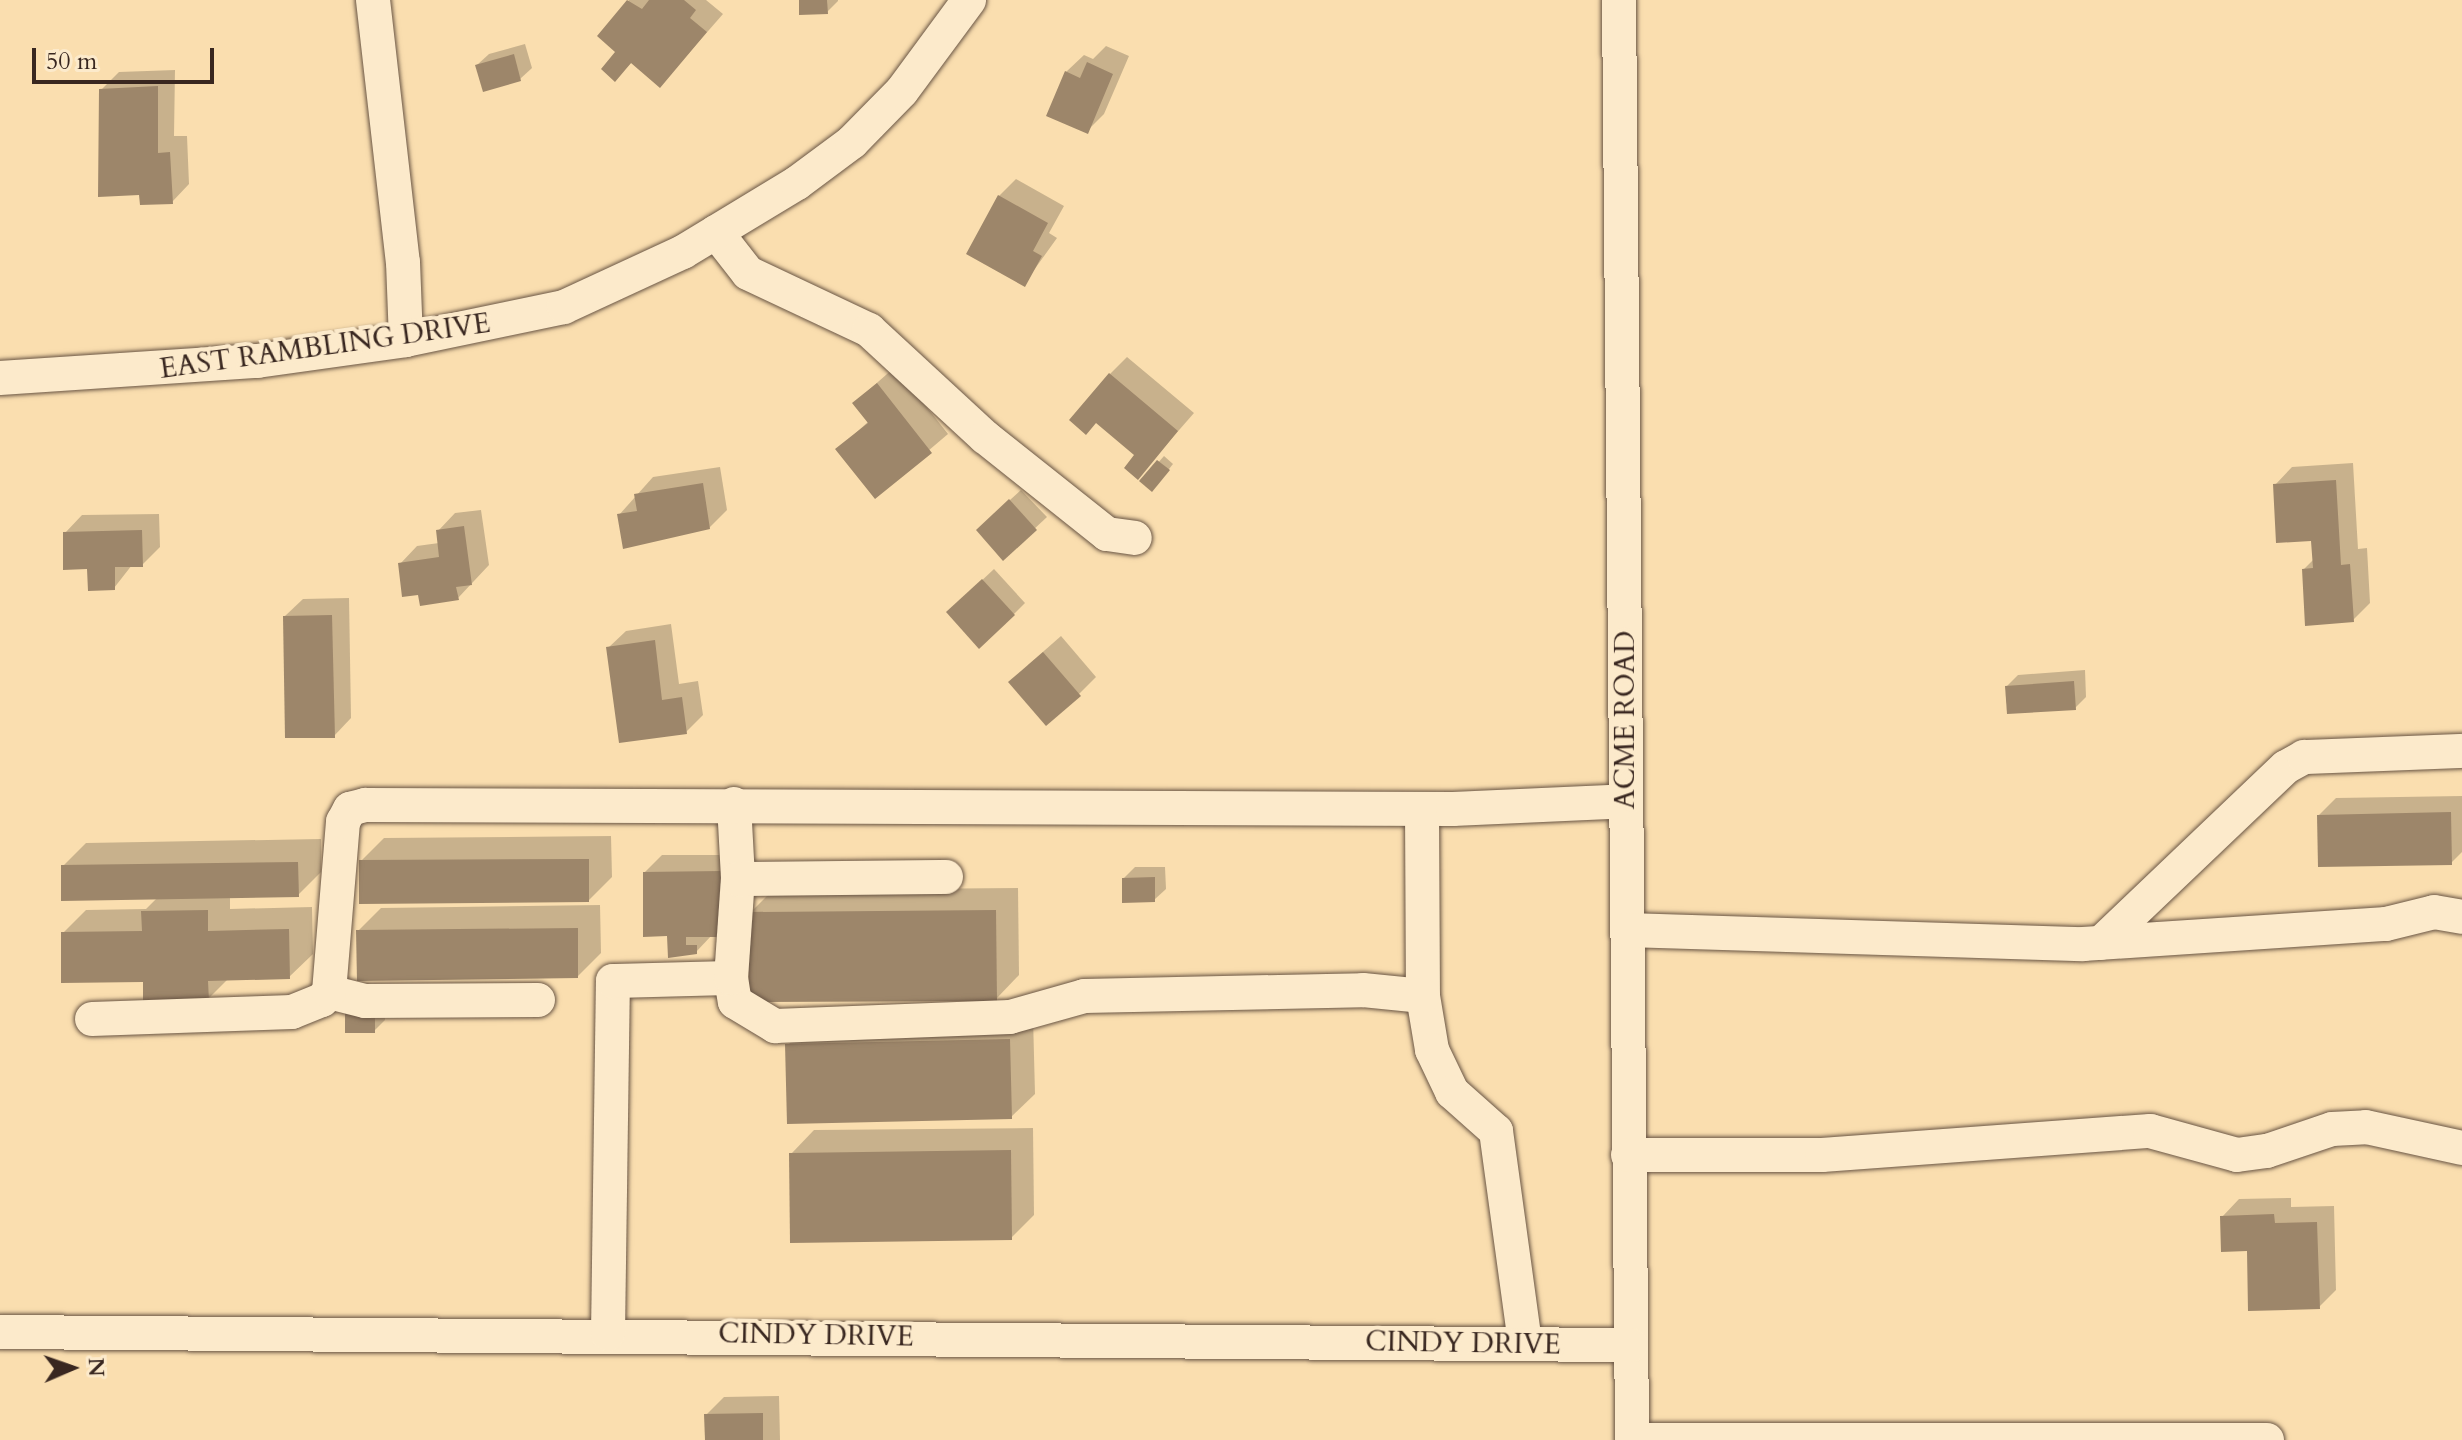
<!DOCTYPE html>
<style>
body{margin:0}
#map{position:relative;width:2462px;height:1440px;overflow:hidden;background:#fadeaf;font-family:Cardo,serif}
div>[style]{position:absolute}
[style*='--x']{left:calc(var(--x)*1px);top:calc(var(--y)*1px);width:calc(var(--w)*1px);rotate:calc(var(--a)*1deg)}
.shadow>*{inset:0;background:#0003}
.building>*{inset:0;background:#9d866a}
.roads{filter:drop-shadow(0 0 2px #695544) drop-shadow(0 0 2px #695544)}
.minor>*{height:34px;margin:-17px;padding:0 17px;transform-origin:17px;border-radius:17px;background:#fceacb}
span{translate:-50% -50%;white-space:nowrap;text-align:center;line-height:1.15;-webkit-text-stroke:8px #fceacb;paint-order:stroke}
.street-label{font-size:28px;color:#392720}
.north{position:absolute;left:32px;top:1328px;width:80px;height:80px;-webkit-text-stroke:6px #fceacb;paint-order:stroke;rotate:88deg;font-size:22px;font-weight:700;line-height:32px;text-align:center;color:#392720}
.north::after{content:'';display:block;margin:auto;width:28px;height:36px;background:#392720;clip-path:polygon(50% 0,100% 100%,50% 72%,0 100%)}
.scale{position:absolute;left:32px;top:48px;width:182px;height:36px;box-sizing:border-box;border:4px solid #392720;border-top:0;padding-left:10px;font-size:24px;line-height:28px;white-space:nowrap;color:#392720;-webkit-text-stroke:6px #fceacb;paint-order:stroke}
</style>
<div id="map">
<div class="shadow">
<i style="clip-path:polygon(629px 0,706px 0,723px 14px,660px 86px,632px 62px,615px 79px,618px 52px,600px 36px)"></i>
<i style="clip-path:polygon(801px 0,838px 0,838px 1px,827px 12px)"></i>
<i style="clip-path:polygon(525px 44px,532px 68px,520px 79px,477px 65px,489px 54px)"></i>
<i style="clip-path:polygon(1106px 46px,1129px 56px,1104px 114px,1087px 131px,1066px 72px,1084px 55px,1093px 59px)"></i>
<i style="clip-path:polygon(175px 70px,174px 136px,187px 136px,189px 184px,172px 202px,141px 193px,101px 90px,119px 72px)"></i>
<i style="clip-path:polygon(1016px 179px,1064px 206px,1049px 233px,1057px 238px,1024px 284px,999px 196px)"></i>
<i style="clip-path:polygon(1127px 357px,1194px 413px,1138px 477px,1137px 455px,1110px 374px)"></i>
<i style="clip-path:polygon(895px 367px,948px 434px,875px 496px,838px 449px,869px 421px,854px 403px)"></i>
<i style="clip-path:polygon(1164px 456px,1173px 464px,1157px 484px,1142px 481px)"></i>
<i style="clip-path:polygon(2353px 463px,2358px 549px,2367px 548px,2370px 603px,2353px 620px,2304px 569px,2314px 559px,2313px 539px,2275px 485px,2292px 467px)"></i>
<i style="clip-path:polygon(720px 467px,727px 510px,709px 528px,619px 515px,653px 477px)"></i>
<i style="clip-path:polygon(1021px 490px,1047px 517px,1003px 558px,989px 519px)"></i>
<i style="clip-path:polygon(481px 510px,489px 565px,458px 598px,420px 592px,400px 564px,417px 546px,439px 543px,438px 531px,455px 513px)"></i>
<i style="clip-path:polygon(159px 514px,160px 547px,142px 565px,132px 565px,114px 588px,89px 567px,65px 533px,82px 515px)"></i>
<i style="clip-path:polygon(994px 569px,1025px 603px,1014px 614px,960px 601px)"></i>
<i style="clip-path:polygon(349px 598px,351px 718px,334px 736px,285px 616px,303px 599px)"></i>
<i style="clip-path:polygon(671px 624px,679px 684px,698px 681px,703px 715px,686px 732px,608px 648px,626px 631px)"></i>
<i style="clip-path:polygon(1061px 636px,1096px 677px,1079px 694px,1028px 665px)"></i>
<i style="clip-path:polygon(2085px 670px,2086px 697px,2075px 708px,2007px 686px,2018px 675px)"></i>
<i style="clip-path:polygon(2462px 796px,2462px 852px,2451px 863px,2319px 815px,2336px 798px)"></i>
<i style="clip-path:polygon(611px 836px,612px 877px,589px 900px,361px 861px,384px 838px)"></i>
<i style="clip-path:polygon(321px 839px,321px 872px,298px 895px,230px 896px,230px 909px,312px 907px,313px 954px,289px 977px,229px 978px,208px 999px,145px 980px,63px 933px,86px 910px,146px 909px,158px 897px,63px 866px,86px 843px)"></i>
<i style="clip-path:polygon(662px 855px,738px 855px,712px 935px,696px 952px,669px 934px,645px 872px)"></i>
<i style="clip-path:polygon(1135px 867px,1165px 867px,1166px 889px,1154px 900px,1124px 878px)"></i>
<i style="clip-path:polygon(1018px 888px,1019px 975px,996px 999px,750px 913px,773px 890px)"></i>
<i style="clip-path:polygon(600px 905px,601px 953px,578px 976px,358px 931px,381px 908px)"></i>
<i style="clip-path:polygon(385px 999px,385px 1020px,374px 1031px,347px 1031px)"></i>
<i style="clip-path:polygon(1033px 1017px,1035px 1094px,1011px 1117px,788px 1045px,811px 1021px)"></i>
<i style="clip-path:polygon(1033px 1128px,1034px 1215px,1011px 1238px,791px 1154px,814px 1130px)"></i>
<i style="clip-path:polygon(2291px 1198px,2291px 1207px,2334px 1206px,2336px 1290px,2319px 1307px,2249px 1249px,2222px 1217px,2239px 1199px)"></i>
<i style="clip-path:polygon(779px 1396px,780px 1440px,707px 1440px,706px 1415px,724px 1397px)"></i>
</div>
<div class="building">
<i style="clip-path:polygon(627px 0,642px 9px,649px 0,684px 0,696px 10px,690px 18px,707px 32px,660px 88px,631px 63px,615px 82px,601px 69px,615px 52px,597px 36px)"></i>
<i style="clip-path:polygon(799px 0,827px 0,828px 14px,799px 15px)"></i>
<i style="clip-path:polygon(514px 54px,521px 81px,483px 92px,475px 65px)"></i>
<i style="clip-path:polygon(1087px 62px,1113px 74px,1088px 134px,1046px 116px,1065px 71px,1080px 78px)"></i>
<i style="clip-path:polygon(158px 86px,158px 153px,170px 152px,173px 204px,140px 205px,139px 195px,98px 197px,99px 89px)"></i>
<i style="clip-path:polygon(998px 195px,1048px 223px,1033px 251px,1042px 256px,1025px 287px,966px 254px)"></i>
<i style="clip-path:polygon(1109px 373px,1178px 431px,1138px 480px,1124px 468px,1134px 455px,1096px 423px,1086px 435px,1069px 420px)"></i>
<i style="clip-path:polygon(877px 383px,932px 453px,875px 499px,835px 449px,868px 423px,852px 403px)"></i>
<i style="clip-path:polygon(1157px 460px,1170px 470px,1152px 492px,1139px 481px)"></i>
<i style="clip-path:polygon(2336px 480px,2341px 565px,2350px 564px,2354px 622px,2305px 626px,2302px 569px,2313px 568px,2311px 541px,2276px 543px,2273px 484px)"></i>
<i style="clip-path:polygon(703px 483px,710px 529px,623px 549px,617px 514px,637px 511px,634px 494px)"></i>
<i style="clip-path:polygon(1009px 499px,1037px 530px,1003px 561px,976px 530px)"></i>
<i style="clip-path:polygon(464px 526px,472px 585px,456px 587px,459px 600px,420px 606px,418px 595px,402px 597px,398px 563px,439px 557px,436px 530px)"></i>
<i style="clip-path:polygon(142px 530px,143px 567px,115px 567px,115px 590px,88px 591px,87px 569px,63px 570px,63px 532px)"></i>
<i style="clip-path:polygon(982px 579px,1015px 615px,979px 649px,946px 612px)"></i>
<i style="clip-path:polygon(332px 615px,335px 738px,285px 738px,283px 616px)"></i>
<i style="clip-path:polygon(655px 640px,662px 700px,682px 697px,687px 734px,619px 743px,606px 647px)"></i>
<i style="clip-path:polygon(1043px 652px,1081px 696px,1046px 726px,1008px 682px)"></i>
<i style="clip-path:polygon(2074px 681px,2076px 710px,2007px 714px,2005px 686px)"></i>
<i style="clip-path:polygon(2451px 812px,2452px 865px,2318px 867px,2317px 815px)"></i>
<i style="clip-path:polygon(589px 859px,589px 902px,359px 904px,359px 860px)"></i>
<i style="clip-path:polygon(298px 862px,299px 897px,61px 901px,61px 865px)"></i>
<i style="clip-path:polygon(721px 871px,721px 937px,686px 937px,686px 945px,697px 945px,697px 954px,668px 958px,667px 936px,643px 937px,643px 872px)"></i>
<i style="clip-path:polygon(1155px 877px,1155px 902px,1122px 903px,1122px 878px)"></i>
<i style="clip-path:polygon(208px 910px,208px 931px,289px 929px,290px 979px,208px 981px,209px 1001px,143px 1002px,143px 982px,61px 983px,61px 932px,142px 931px,141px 911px)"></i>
<i style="clip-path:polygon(996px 910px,997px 1001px,749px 1002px,748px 912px)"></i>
<i style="clip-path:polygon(578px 928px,578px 978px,357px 981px,356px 930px)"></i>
<i style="clip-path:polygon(345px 1009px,375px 1009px,375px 1033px,345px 1033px)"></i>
<i style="clip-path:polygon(1010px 1039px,1012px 1119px,787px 1124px,785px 1044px)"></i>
<i style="clip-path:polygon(1011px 1150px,1012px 1240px,790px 1243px,789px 1153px)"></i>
<i style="clip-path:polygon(2274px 1214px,2275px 1223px,2317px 1222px,2320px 1309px,2248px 1311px,2247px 1251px,2221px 1252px,2220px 1216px)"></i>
<i style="clip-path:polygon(763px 1413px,763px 1440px,705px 1440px,704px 1414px)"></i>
</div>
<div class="roads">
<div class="minor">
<i style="--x:373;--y:0;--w:264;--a:83.5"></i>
<i style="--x:403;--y:262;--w:78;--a:87.8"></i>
<i style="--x:1619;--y:0;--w:1440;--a:89.48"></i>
<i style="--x:716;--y:232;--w:52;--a:52"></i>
<i style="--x:748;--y:273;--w:134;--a:25.2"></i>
<i style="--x:869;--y:330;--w:158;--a:42.7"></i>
<i style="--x:985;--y:437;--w:156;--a:38.5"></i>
<i style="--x:1107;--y:534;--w:28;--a:8"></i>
<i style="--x:0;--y:378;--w:258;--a:-3.8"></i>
<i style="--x:257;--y:361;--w:150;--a:-8"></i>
<i style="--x:406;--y:340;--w:161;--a:-11.8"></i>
<i style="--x:564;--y:307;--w:131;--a:-24.8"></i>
<i style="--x:683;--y:252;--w:133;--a:-31.2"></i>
<i style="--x:797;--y:183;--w:69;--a:-36.7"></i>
<i style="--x:852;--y:142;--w:71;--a:-45.6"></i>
<i style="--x:902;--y:91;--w:113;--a:-53.6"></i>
<i style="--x:734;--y:804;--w:75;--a:86.9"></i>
<i style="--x:1422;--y:809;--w:187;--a:89.7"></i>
<i style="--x:1423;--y:996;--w:55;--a:80.5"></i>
<i style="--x:1432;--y:1050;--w:47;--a:64.5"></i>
<i style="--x:1452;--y:1092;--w:59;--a:41.6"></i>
<i style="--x:1496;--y:1131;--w:214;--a:82.2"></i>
<i style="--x:1627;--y:930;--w:456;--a:1.8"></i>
<i style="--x:2083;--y:944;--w:304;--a:-3.8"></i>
<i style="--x:2386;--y:924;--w:49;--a:-14"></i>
<i style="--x:2434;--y:912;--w:28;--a:10"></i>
<i style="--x:2101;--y:943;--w:255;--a:-43.6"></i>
<i style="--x:2286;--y:767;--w:21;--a:-29"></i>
<i style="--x:2304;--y:757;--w:158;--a:-2.2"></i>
<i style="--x:731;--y:978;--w:24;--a:81"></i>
<i style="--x:735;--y:1002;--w:47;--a:31"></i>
<i style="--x:775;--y:1026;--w:235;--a:-2.2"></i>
<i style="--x:1010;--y:1017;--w:77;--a:-15.8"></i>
<i style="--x:1084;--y:996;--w:279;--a:-1.2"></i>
<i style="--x:1363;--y:990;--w:60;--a:5.7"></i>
<i style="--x:329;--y:992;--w:37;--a:14"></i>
<i style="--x:365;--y:1001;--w:173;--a:-0.3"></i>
<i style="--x:92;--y:1019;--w:200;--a:-2"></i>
<i style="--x:292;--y:1012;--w:32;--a:-22"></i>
<i style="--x:322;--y:1000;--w:11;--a:-49"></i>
<i style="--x:329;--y:992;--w:171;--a:-85.3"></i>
<i style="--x:343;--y:822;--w:15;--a:-62"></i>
<i style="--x:350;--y:809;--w:16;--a:-15"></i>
<i style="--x:365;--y:805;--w:1088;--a:0.21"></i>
<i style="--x:1453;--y:809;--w:173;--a:-2.6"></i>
<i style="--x:1628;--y:1155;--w:194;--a:0"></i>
<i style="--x:1822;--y:1155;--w:329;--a:-4.2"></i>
<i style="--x:2150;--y:1131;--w:90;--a:15.4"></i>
<i style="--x:2237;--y:1155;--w:30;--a:-8"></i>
<i style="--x:2267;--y:1151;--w:69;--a:-18.7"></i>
<i style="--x:2332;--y:1129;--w:34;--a:-3"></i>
<i style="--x:2366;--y:1127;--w:98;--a:12.3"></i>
<i style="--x:0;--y:1332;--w:1631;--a:0.46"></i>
<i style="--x:608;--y:1334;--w:353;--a:-89.2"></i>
<i style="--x:613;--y:981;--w:118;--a:-1.5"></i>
<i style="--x:731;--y:978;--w:99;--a:-86"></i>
<i style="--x:738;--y:879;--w:208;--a:-0.6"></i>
<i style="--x:1632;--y:1440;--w:635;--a:0"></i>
</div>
</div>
<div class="street-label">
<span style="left:325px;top:346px;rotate:-8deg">EAST RAMBLING DRIVE</span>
<span style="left:1625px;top:720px;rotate:-90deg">ACME ROAD</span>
<span style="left:816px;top:1335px;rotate:1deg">CINDY DRIVE</span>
<span style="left:1463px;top:1343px;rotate:1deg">CINDY DRIVE</span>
</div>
<div class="north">N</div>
<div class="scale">50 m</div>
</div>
